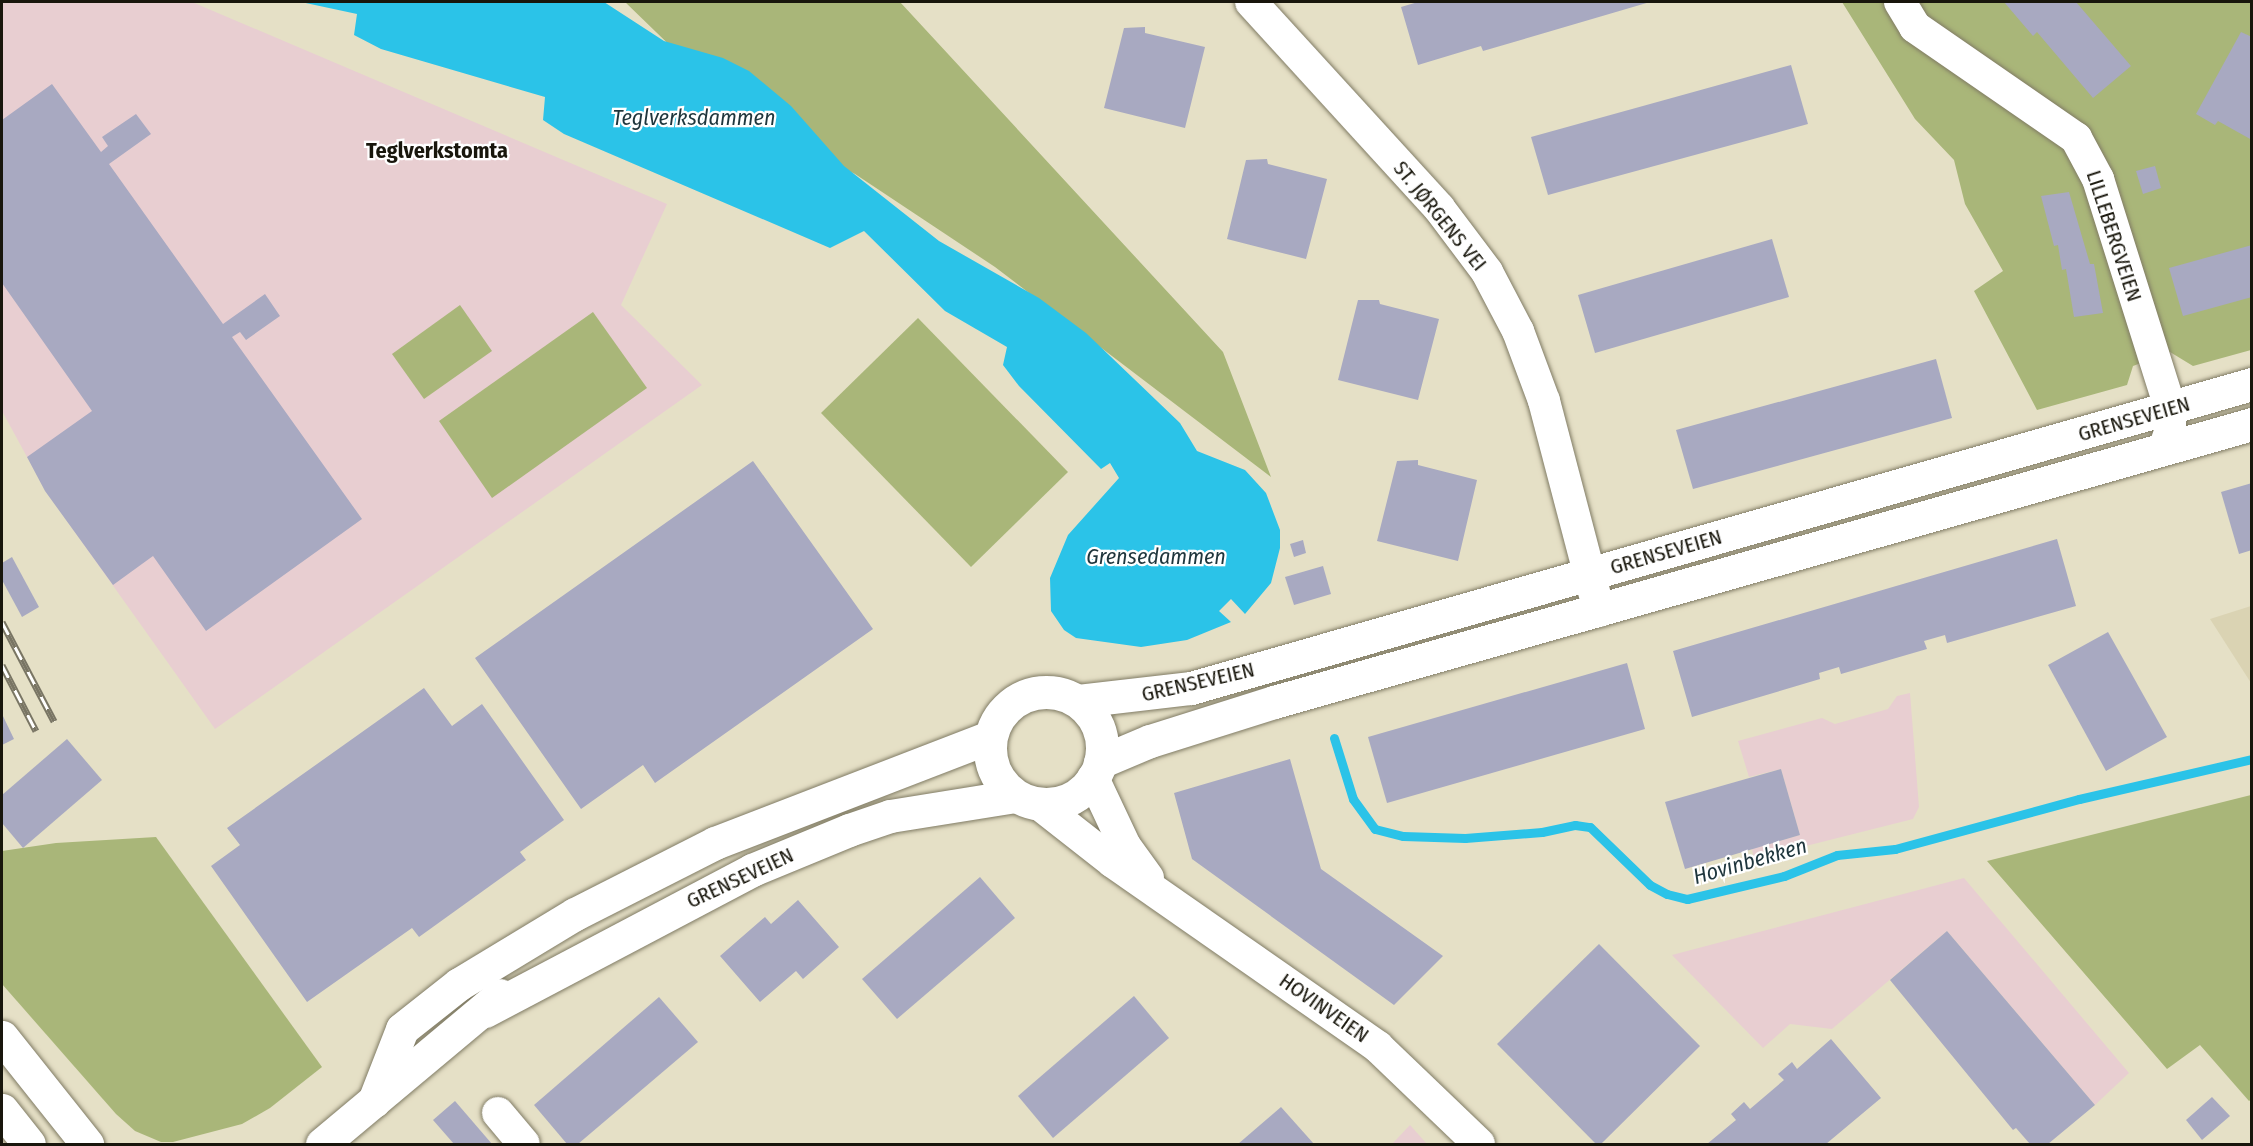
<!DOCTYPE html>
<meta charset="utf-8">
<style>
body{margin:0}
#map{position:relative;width:2253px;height:1146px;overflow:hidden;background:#e5e0c6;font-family:"Fira Sans Condensed",sans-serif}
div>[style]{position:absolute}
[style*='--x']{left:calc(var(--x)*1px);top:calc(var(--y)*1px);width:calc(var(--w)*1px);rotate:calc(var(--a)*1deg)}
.built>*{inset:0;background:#dad3b3}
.education>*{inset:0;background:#e8ced1}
.green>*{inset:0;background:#a9b679}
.water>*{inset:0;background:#2bc3e8}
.stream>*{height:9px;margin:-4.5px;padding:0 4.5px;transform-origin:4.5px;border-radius:4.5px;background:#2bc3e8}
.building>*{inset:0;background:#a8a9c1}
.roads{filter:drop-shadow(0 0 2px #807b64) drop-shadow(0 0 2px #807b64)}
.minor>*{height:32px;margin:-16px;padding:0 16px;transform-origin:16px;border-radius:16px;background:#fff}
.secondary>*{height:33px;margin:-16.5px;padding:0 16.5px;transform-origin:16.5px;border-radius:16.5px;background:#fff}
.secondary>.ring{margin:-16.5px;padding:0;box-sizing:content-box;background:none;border:33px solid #fff;border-radius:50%}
.rail>*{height:7px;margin-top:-3.5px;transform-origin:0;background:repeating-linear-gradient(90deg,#fff 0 14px,#797564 0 28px);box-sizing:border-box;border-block:2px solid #797564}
span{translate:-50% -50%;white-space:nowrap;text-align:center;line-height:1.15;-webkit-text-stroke:4.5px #fff;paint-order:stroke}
.street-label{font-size:21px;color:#18160c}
.water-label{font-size:22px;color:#1f363d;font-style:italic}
.neighbourhood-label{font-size:22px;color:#18160c;font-weight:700}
.frame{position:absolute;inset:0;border:3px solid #18160c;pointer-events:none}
</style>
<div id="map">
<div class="built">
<i style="clip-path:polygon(2251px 606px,2252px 606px,2251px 683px,2210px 619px)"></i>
</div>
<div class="education">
<i style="clip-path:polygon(2px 2px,192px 2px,667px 204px,621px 305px,702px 385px,215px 729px,45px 490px,2px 411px)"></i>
<i style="clip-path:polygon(1910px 693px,1919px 807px,1913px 819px,1754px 859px,1752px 849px,1800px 835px,1781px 769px,1749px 777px,1738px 741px,1822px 718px,1835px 724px,1888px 709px,1897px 696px)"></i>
<i style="clip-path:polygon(1964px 878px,2129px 1073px,2095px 1105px,1947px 931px,1832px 1029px,1790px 1024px,1763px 1048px,1672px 955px)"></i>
<i style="clip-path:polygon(1410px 1125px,1427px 1144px,1392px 1144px)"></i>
</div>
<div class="green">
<i style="clip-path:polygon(625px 2px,900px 2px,1223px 352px,1271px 477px,995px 267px,855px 174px,750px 123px)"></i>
<i style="clip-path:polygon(1842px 2px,2251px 2px,2251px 350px,2193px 366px,2170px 352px,2133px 366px,2127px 385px,2037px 410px,1974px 291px,2003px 271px,1965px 204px,1954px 160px,1915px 119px)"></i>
<i style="clip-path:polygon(460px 305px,492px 351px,424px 399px,392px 354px)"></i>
<i style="clip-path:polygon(593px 312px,647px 388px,492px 498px,439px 421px)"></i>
<i style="clip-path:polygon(918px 318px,1068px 472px,971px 567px,821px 413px)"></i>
<i style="clip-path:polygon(2251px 795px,2252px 1099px,2249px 1101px,2200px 1045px,2167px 1069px,1987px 861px)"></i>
<i style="clip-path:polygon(156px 837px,322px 1067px,270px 1108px,242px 1124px,173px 1142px,161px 1142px,135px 1131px,116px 1114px,2px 984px,2px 851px,56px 843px)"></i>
</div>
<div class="water">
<i style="clip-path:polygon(301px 2px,604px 2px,664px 41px,723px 58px,749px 71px,791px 106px,844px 166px,939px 241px,1039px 298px,1086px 333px,1180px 423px,1197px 451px,1245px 470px,1266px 493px,1280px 530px,1280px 548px,1271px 583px,1245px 614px,1231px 599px,1219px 611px,1231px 622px,1187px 640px,1141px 647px,1076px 638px,1064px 630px,1051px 611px,1050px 578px,1068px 535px,1119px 478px,1110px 463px,1101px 469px,1019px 386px,1003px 365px,1007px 347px,945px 311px,864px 231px,830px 248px,564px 134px,543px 120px,545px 97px,381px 49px,354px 35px,357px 14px)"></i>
</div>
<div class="stream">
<i style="--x:1334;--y:738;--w:64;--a:72.7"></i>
<i style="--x:1353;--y:799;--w:37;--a:54"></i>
<i style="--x:1375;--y:829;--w:29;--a:14"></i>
<i style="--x:1403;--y:836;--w:62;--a:1.8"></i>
<i style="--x:1465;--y:838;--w:77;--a:-4.5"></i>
<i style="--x:1542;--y:832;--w:34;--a:-12"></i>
<i style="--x:1575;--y:825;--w:15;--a:8"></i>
<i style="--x:1590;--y:827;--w:83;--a:44"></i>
<i style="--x:1650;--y:885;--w:19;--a:28"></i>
<i style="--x:1667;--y:894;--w:21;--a:14"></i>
<i style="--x:1687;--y:899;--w:100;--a:-13.3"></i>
<i style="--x:1784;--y:876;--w:57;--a:-21.6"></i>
<i style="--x:1837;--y:855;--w:58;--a:-5.9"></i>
<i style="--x:1895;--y:849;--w:191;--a:-15.2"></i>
<i style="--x:2079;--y:799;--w:178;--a:-13"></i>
</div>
<div class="building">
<i style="clip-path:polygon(1418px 2px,1650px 2px,1483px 51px,1481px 46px,1418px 65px,1401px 7px)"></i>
<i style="clip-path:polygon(2004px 2px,2076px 2px,2131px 66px,2093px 98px,2037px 32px,2033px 36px)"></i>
<i style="clip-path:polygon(1145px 27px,1145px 33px,1205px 47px,1185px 128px,1104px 108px,1124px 28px)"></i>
<i style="clip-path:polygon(2241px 32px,2252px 37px,2252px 140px,2218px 121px,2215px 125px,2196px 114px)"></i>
<i style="clip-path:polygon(1791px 65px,1808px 124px,1548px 195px,1531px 137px)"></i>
<i style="clip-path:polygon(52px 84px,101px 152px,108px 146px,102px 137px,136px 114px,151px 134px,109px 164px,223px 324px,265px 294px,280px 316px,246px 340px,240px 332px,232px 337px,362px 519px,206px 631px,153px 556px,113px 585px,45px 491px,27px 457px,92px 411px,2px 283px,2px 120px)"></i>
<i style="clip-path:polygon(1267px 159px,1268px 164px,1327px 179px,1306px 259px,1227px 239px,1246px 160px)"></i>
<i style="clip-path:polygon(2155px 166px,2161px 188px,2143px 194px,2136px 171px)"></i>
<i style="clip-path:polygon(2069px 192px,2090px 264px,2094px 264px,2103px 313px,2074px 317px,2066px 269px,2062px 270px,2058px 245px,2054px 246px,2041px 196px)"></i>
<i style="clip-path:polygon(1772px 239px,1789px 297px,1595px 353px,1578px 295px)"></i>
<i style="clip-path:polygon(2252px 245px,2252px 297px,2183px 316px,2169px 268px)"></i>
<i style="clip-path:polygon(1358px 300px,1379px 300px,1380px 304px,1439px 319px,1418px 400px,1338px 380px)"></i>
<i style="clip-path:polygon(1936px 359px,1952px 418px,1693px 489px,1676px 430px)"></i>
<i style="clip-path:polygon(1418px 460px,1418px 465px,1477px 480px,1458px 561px,1377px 541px,1397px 461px)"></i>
<i style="clip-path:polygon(753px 461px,873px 629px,655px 783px,643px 765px,581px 809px,475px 658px)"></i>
<i style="clip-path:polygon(2252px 483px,2252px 550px,2239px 554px,2221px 492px)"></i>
<i style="clip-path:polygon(2057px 539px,2076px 606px,1947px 643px,1945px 635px,1924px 641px,1927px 649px,1841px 674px,1839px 667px,1819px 673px,1820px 679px,1692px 717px,1673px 651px)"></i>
<i style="clip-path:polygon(1303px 540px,1306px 553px,1294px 557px,1290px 544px)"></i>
<i style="clip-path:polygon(12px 557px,39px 607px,22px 617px,2px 580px,2px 563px)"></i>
<i style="clip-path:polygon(1323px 566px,1331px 594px,1294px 605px,1285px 577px)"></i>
<i style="clip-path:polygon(2108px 632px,2167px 737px,2106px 771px,2048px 665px)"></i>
<i style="clip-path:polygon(1627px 663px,1645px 729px,1387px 803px,1368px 737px)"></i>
<i style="clip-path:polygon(424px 688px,452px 726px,482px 704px,564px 820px,520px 852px,526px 860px,419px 937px,412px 928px,307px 1002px,211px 866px,240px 845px,227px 828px)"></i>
<i style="clip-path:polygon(2px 714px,14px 739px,2px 745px)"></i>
<i style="clip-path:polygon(67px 739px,102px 780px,23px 848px,2px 823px,2px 795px)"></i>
<i style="clip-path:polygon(1290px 759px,1321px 869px,1443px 956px,1394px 1005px,1192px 859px,1174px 793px)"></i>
<i style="clip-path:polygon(1781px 769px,1800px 835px,1685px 869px,1665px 802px)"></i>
<i style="clip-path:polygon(980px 877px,1015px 918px,897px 1019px,862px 979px)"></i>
<i style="clip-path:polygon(798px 900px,839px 947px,803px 979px,796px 971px,760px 1002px,720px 956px,765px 917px,771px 924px)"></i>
<i style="clip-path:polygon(1947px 931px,2095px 1105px,2048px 1144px,2030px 1144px,2016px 1128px,2013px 1130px,1890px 980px)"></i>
<i style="clip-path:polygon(1599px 944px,1700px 1046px,1601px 1144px,1596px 1144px,1497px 1044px)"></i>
<i style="clip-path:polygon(1134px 996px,1169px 1038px,1053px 1138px,1018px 1096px)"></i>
<i style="clip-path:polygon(659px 997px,698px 1042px,578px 1144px,567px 1144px,534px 1105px)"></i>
<i style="clip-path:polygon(1831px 1039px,1881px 1098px,1826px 1144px,1707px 1144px,1736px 1120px,1731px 1114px,1744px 1102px,1750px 1109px,1784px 1080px,1778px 1074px,1792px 1062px,1797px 1069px)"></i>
<i style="clip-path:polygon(2212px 1097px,2230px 1116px,2202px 1140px,2186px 1120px)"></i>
<i style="clip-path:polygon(455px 1101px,492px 1144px,454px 1144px,433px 1120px)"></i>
<i style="clip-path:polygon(1281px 1107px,1314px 1144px,1238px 1144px)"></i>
</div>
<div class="roads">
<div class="minor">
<i style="--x:1251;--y:2;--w:279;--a:47.6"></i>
<i style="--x:1439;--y:208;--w:80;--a:53.1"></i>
<i style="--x:1487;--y:272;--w:67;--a:62.3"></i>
<i style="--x:1518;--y:331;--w:75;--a:69.6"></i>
<i style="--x:1544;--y:401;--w:217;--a:75.3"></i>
<i style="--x:1900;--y:2;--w:29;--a:59"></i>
<i style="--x:1915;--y:27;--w:196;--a:34.6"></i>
<i style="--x:2076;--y:138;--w:47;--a:61.8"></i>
<i style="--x:2098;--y:179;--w:240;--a:72.5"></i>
<i style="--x:2170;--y:408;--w:24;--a:90"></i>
<i style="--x:2170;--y:432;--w:18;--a:109"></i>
<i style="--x:1093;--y:778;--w:75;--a:64.8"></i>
<i style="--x:1125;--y:846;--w:39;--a:54"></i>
<i style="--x:1039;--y:804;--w:94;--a:38.1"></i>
<i style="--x:1113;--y:862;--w:323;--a:34.9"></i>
<i style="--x:1378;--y:1047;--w:140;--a:43.8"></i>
<i style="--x:498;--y:1113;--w:40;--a:50"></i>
</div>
<div class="secondary">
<i class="ring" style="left:990px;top:692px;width:79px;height:79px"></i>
<i style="--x:1078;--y:701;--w:114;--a:-6.6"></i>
<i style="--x:1191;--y:688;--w:1104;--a:-15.99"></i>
<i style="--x:1100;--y:762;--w:54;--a:-22.8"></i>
<i style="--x:1150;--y:741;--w:130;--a:-17.5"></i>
<i style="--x:1274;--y:702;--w:1017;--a:-15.87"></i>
<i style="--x:485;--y:1011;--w:302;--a:-27.8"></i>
<i style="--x:752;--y:870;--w:105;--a:-22.4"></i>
<i style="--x:849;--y:830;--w:43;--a:-18.9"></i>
<i style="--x:890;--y:816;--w:127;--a:-9.1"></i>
<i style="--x:2;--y:1037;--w:137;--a:51.5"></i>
<i style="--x:374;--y:1101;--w:77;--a:-68.7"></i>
<i style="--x:402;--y:1029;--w:73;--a:-38.3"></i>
<i style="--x:459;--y:984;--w:135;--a:-31.1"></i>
<i style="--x:575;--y:914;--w:157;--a:-26.9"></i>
<i style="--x:715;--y:843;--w:295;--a:-21.1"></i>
<i style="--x:2;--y:1110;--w:43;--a:51.5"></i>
<i style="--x:322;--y:1144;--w:232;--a:-39.9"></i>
</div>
</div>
<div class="rail">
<i style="--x:2;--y:622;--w:112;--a:62.3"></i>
<i style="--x:2;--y:665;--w:74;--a:62.7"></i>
</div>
<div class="street-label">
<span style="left:1440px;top:216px;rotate:51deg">ST. JØRGENS VEI</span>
<span style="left:2114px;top:236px;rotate:72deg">LILLEBERGVEIEN</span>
<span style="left:2134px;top:419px;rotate:-16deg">GRENSEVEIEN</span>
<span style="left:1666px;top:552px;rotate:-16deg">GRENSEVEIEN</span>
<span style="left:1198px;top:682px;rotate:-13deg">GRENSEVEIEN</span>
<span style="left:740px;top:878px;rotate:-25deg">GRENSEVEIEN</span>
<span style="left:1324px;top:1008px;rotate:35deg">HOVINVEIEN</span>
</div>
<div class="water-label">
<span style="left:694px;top:118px">Teglverksdammen</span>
<span style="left:1156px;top:557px">Grensedammen</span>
<span style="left:1750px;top:861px;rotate:-16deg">Hovinbekken</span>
</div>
<div class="neighbourhood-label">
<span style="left:437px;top:151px">Teglverkstomta</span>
</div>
<div class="frame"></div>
</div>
